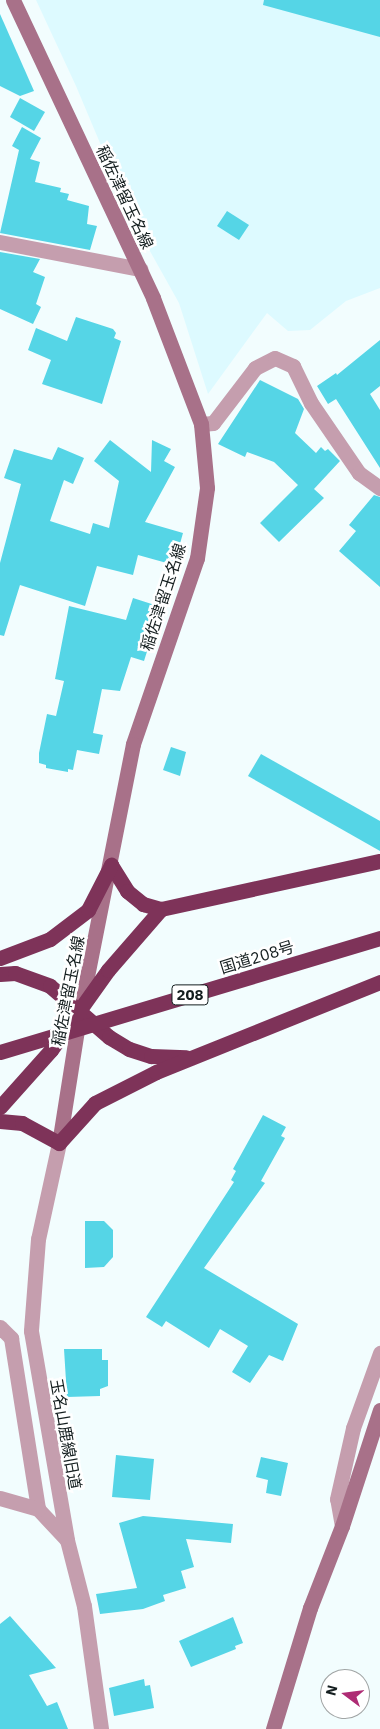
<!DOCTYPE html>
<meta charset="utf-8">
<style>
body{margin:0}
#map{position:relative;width:380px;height:1729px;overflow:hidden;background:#f2fdfe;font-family:"IBM Plex Sans","Noto Sans JP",sans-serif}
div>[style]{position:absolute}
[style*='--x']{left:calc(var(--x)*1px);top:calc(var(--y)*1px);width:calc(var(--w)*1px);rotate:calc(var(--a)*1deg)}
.built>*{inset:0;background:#ddfaff}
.building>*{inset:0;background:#55d5e6}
.street>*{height:15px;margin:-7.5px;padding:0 7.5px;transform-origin:7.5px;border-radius:7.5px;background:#c59eae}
.secondary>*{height:15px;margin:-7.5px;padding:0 7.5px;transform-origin:7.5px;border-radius:7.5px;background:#a87189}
.highway>*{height:15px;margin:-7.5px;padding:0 7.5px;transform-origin:7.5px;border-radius:7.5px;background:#7e3359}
.highway-bridge>*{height:15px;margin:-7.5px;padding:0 7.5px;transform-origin:7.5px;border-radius:7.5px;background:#7e3359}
span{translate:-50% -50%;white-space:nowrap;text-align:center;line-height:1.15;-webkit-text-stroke:5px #fff;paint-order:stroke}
.shield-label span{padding:1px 4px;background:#fff;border:1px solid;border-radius:4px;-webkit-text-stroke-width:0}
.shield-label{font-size:15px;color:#141e1f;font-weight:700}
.street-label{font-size:16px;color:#141e1f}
.north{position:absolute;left:320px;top:1669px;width:50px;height:50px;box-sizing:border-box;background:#fff;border:1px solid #a1a5a5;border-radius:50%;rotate:285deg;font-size:14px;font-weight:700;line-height:20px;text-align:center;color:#141e1f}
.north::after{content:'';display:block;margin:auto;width:18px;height:22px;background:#ae2b74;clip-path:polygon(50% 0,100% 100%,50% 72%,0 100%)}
</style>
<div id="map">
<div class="built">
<i style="clip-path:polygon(36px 0,380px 0,380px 288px,346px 301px,310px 330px,288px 331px,267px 313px,208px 394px,179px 303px,132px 219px,76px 86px)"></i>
</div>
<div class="building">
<i style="clip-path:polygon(264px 0,380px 0,380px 37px,263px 5px)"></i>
<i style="clip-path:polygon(0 14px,34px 91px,20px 96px,0 86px)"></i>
<i style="clip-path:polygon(20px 98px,45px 112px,34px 131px,10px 117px)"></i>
<i style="clip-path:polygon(22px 127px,41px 138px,30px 159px,40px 162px,35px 182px,61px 188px,60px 192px,69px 194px,67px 200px,89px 206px,87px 224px,97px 226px,90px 250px,0 233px,19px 150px,12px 146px)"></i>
<i style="clip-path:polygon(227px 211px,249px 225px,239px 240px,217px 226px)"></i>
<i style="clip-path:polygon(0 252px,40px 259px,33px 272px,45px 277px,36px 304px,41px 307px,33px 324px,0 309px)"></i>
<i style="clip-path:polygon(76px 317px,113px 329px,116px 333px,114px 338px,121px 341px,102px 404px,42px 384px,51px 360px,28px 350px,36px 328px,67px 341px)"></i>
<i style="clip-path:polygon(380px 340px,380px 386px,370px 394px,380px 410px,380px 468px,336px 399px,328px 404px,317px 386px,336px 373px,337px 375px)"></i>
<i style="clip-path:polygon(260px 380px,298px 399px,304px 409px,295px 433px,316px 453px,321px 447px,325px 451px,328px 449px,340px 461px,314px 489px,324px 498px,279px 542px,260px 523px,298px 485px,274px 462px,247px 452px,245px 457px,218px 444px)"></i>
<i style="clip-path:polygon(110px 440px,151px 472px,152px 440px,171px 449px,164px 461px,175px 467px,145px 522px,183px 533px,174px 565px,138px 555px,133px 575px,97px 566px,85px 606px,20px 585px,4px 636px,0 635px,0 563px,21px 484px,4px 478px,14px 449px,52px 460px,58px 447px,84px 458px,73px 484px,64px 480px,50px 521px,90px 534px,93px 523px,109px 528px,119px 481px,94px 461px)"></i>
<i style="clip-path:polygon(374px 495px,380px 497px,380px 587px,339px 551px,356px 531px,349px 525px)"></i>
<i style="clip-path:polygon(133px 598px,161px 607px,144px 661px,131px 657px,120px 691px,102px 689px,93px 733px,103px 735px,99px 754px,77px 750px,73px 770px,68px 769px,68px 772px,46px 768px,46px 765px,39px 763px,39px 753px,47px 714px,56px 716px,64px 681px,55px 679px,69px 606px,126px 620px)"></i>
<i style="clip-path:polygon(171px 747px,186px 752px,180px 776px,163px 770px)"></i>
<i style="clip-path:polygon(261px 754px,380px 821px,380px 851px,248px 776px)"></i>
<i style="clip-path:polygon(263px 1115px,286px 1127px,281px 1136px,285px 1138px,261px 1181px,265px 1183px,204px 1268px,298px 1324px,283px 1361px,269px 1355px,250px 1383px,232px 1372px,248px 1346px,220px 1329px,209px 1348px,166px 1321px,162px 1327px,146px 1317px,234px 1182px,231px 1180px,236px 1171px,233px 1169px)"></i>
<i style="clip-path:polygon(85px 1221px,104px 1221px,113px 1230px,113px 1257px,104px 1267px,85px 1268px)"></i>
<i style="clip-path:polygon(64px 1349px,102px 1349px,102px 1360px,108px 1360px,108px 1386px,100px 1389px,100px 1396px,67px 1397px)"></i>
<i style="clip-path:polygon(116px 1455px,154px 1459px,150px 1500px,112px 1497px)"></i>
<i style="clip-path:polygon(261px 1457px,288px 1463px,281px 1496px,266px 1493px,268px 1480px,256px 1477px)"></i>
<i style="clip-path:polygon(143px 1516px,233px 1524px,231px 1543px,186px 1539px,194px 1567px,181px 1571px,186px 1588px,163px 1595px,165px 1601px,143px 1609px,100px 1614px,96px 1594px,137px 1588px,119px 1523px)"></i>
<i style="clip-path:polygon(10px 1616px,56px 1668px,29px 1675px,47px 1706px,57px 1702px,68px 1729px,0 1729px,0 1624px)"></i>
<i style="clip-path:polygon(233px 1617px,243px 1643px,235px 1646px,236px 1649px,191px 1667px,179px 1641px)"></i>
<i style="clip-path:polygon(144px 1679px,145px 1686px,150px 1685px,154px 1708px,114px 1716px,109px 1688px)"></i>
</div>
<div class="street">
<i style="--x:0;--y:242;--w:143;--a:10.9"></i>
<i style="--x:201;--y:424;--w:12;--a:-5"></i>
<i style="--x:213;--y:423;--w:69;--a:-52.6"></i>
<i style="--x:255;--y:368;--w:22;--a:-27"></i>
<i style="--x:275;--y:358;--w:20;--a:24"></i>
<i style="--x:293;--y:366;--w:41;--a:64.1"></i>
<i style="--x:311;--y:403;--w:85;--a:55.6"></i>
<i style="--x:359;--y:473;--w:26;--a:36"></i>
<i style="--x:59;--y:1143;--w:98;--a:102.3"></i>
<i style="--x:38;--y:1239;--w:92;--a:94.4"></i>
<i style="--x:31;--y:1331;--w:212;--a:80.2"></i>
<i style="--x:67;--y:1540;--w:68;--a:75.6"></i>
<i style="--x:84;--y:1606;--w:124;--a:82.1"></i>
<i style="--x:0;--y:1327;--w:16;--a:45"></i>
<i style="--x:11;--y:1338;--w:173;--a:81"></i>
<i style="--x:38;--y:1509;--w:41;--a:47"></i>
<i style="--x:0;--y:1498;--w:40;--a:16"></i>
<i style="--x:342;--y:1526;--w:27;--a:-100"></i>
<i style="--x:337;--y:1499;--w:73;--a:-77.3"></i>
<i style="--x:353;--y:1428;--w:80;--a:-70.2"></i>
</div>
<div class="secondary">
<i style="--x:13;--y:0;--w:329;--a:64.8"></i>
<i style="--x:153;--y:298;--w:135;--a:69.1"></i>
<i style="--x:201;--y:424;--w:64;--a:84.6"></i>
<i style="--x:207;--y:488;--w:71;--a:98.1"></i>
<i style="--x:197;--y:558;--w:197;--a:109"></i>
<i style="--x:133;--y:744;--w:272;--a:101.2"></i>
<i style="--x:80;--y:1011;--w:134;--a:99"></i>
<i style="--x:273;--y:1729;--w:127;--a:-73"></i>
<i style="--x:310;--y:1608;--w:88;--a:-68.7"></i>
<i style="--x:342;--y:1526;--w:122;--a:-71.9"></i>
</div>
<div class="highway">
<i style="--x:111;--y:865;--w:31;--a:58"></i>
<i style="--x:127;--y:891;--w:21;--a:39"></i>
<i style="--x:143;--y:904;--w:19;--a:16"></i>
<i style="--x:161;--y:909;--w:224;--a:-12.4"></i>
<i style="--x:0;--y:958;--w:53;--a:-20.8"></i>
<i style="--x:50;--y:939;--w:48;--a:-37.3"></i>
<i style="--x:88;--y:910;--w:51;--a:-62.9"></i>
<i style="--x:0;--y:974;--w:15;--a:-4"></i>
<i style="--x:15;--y:973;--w:37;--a:20"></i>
<i style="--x:50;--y:986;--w:78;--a:40.8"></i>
<i style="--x:109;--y:1037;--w:23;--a:31"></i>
<i style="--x:129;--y:1049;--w:23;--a:18"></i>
<i style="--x:151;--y:1056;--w:35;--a:2"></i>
<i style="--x:0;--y:1107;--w:76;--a:-48.2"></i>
<i style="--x:51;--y:1050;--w:98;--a:-54.5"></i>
<i style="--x:108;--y:970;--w:81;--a:-49"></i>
<i style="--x:0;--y:1121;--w:22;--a:5"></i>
<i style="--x:22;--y:1123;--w:42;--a:28.4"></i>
<i style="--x:59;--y:1143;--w:54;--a:-48"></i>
<i style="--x:95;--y:1103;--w:68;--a:-26.9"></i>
<i style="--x:156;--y:1072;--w:241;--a:-21.9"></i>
</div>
<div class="highway-bridge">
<i style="--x:0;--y:1052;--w:397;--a:-16.7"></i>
</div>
<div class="shield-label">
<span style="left:190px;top:995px">208</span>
</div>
<div class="street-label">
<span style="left:125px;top:197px;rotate:65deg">稲佐津留玉名線</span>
<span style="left:163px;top:597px;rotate:-72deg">稲佐津留玉名線</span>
<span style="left:257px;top:957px;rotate:-17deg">国道208号</span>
<span style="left:68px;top:991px;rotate:-79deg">稲佐津留玉名線</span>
<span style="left:66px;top:1434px;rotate:80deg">玉名山鹿線旧道</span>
</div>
<div class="north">N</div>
</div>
